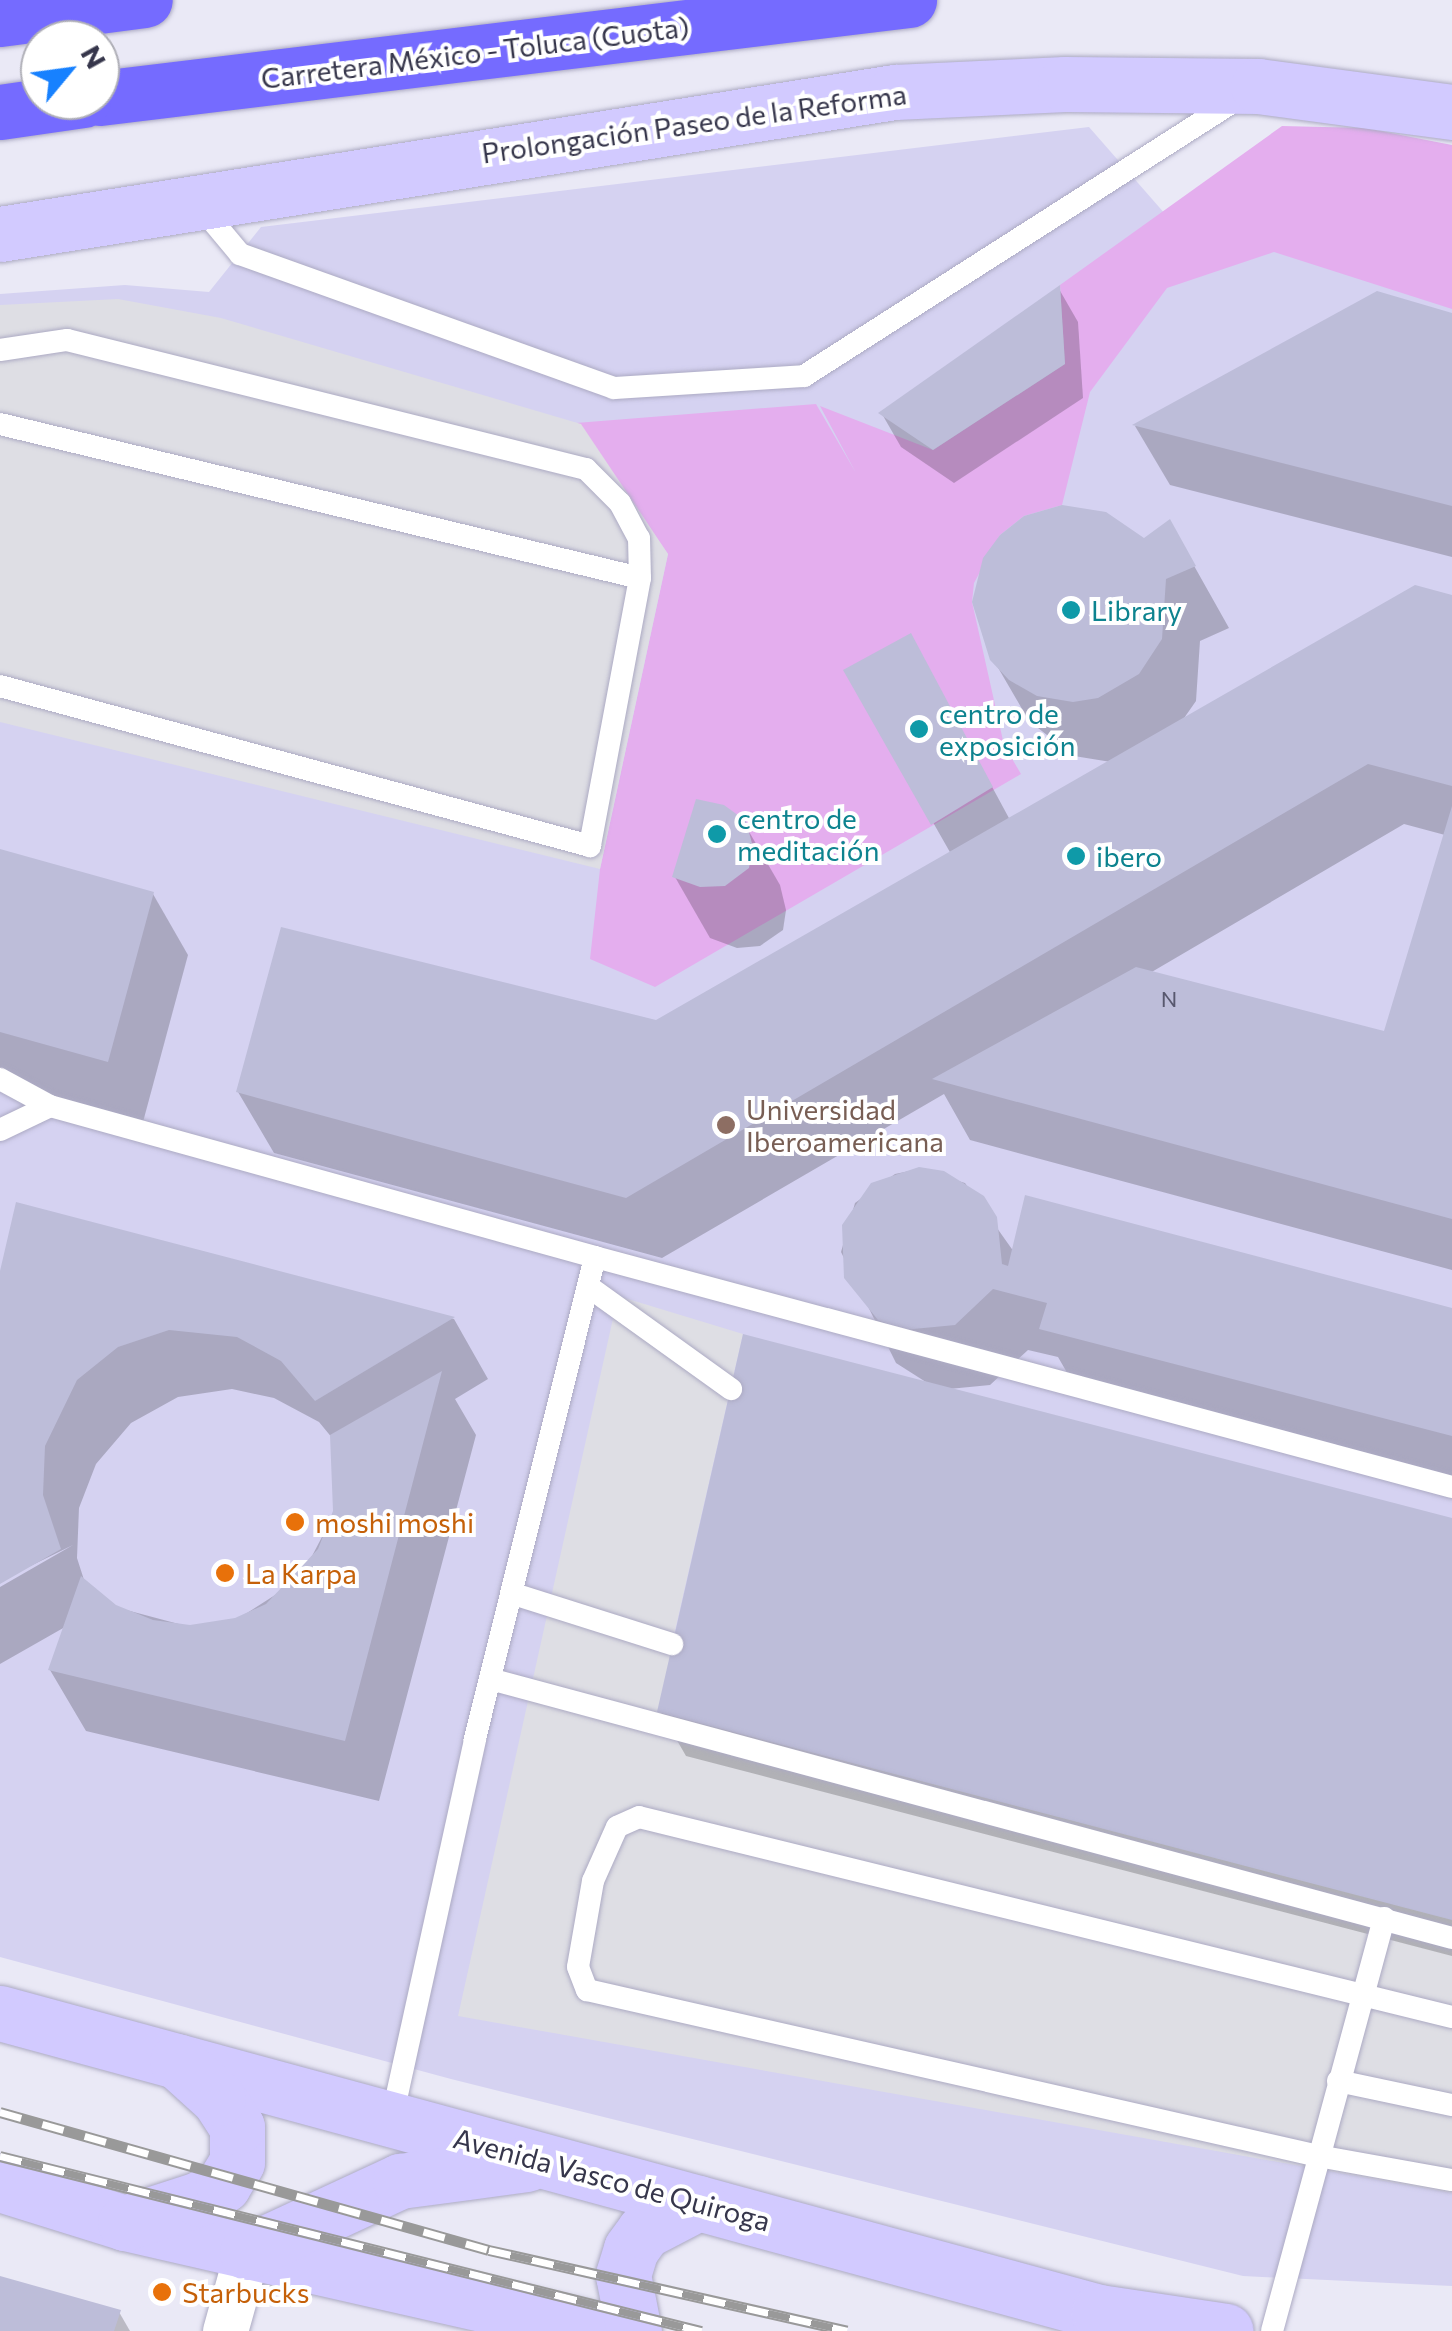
<!DOCTYPE html>
<meta charset="utf-8">
<style>
body{margin:0}
#map{position:relative;width:1452px;height:2331px;overflow:hidden;background:#eae9f6;font-family:Commissioner,sans-serif}
div>[style]{position:absolute}
[style*='--x']{left:calc(var(--x)*1px);top:calc(var(--y)*1px);width:calc(var(--w)*1px);rotate:calc(var(--a)*1deg)}
.education>*{inset:0;background:#d5d2f1}
.green>*{inset:0;background:#e4aeee}
.parking>*{inset:0;background:#dedee4}
.shadow>*{inset:0;background:#0003}
.building>*{inset:0;background:#bdbdd9}
.roads{filter:drop-shadow(0 0 2px #acaac3) drop-shadow(0 0 2px #acaac3)}
.lane>*{height:22px;margin:-11px;padding:0 11px;transform-origin:11px;border-radius:11px;background:#fff}
.street>*{height:45px;margin:-22.5px;padding:0 22.5px;transform-origin:22.5px;border-radius:22.5px;background:#fff}
.secondary>*{height:55px;margin:-27.5px;padding:0 27.5px;transform-origin:27.5px;border-radius:27.5px;background:#d2caff}
.highway>*{height:55px;margin:-27.5px;padding:0 27.5px;transform-origin:27.5px;border-radius:27.5px;background:#756bff}
.rail>*{height:11px;margin-top:-5.5px;transform-origin:0;background:repeating-linear-gradient(90deg,#fff 0 22px,#999 0 44px);box-sizing:border-box;border-block:2px solid #999}
.dots>*{width:28px;height:28px;translate:-50% -50%;box-sizing:border-box;border:5px solid #fff;border-radius:50%}
span{translate:-50% -50%;white-space:nowrap;text-align:center;line-height:1.15;-webkit-text-stroke:8px #fff;paint-order:stroke}
.number-label{font-size:22px;color:#58586e}
.number-label span{-webkit-text-stroke-width:0}
.street-label{font-size:28px;color:#36364b}
.culture-label{font-size:28px;color:#0d838f}
.left{translate:0 -50%;text-align:left}
.education-label{font-size:28px;color:#785e54}
.food-label{font-size:28px;color:#c56008}
.north{position:absolute;left:20px;top:20px;width:100px;height:100px;box-sizing:border-box;background:#fff;border:2px solid #afafb7;border-radius:50%;rotate:61deg;font-size:28px;font-weight:700;line-height:40px;text-align:center;color:#36364b}
.north::after{content:'';display:block;margin:auto;width:35px;height:45px;background:#1781ff;clip-path:polygon(50% 0,100% 100%,50% 72%,0 100%)}
</style>
<div id="map">
<div class="education">
<i style="clip-path:polygon(1089px 127px,1166px 215px,1452px 145px,1452px 2286px,1243px 2276px,451px 2079px,0 1957px,0 294px,125px 285px,209px 292px,261px 227px)"></i>
</div>
<div class="green">
<i style="clip-path:polygon(1282px 126px,1365px 128px,1452px 145px,1452px 309px,1274px 252px,1167px 288px,1090px 392px,1062px 505px,1024px 516px,1000px 535px,974px 583px,972px 602px,1004px 745px,1021px 774px,655px 987px,590px 959px,600px 869px,668px 554px,576px 423px,816px 404px,856px 473px,820px 406px,933px 450px,1065px 364px,1060px 285px)"></i>
</div>
<div class="parking">
<i style="clip-path:polygon(118px 299px,221px 318px,581px 424px,668px 554px,600px 869px,0 722px,0 305px)"></i>
<i style="clip-path:polygon(618px 1296px,743px 1334px,672px 1644px,1452px 1920px,1452px 2193px,458px 2016px)"></i>
</div>
<div class="shadow">
<i style="clip-path:polygon(1059px 289px,1078px 322px,1083px 398px,954px 483px,901px 447px,882px 414px)"></i>
<i style="clip-path:polygon(1452px 316px,1452px 557px,1170px 485px,1135px 426px)"></i>
<i style="clip-path:polygon(evenodd,1170px 523px,1229px 628px,1200px 641px,1196px 701px,1182px 721px,1452px 598px,1452px 1270px,970px 1140px,944px 1094px,662px 1258px,274px 1153px,238px 1092px,656px 1023px,951px 854px,847px 671px,929px 670px,1010px 820px,1111px 762px,1074px 756px,1029px 721px,993px 659px,1170px 523px,1404px 824px,1445px 835px,1386px 1034px,1150px 973px,1404px 824px)"></i>
<i style="clip-path:polygon(744px 823px,780px 885px,786px 910px,783px 930px,760px 946px,737px 948px,710px 938px,675px 877px)"></i>
<i style="clip-path:polygon(0 851px,153px 894px,188px 955px,143px 1122px,0 1082px)"></i>
<i style="clip-path:polygon(919px 1169px,965px 1183px,1014px 1252px,1452px 1311px,1452px 1487px,1077px 1390px,1058px 1357px,1028px 1350px,990px 1385px,949px 1389px,1452px 1521px,1452px 1956px,686px 1756px,660px 1711px,929px 1384px,896px 1363px,841px 1252px,855px 1203px,895px 1174px)"></i>
<i style="clip-path:polygon(evenodd,18px 1205px,454px 1319px,488px 1379px,455px 1399px,476px 1435px,379px 1801px,86px 1731px,50px 1670px,65px 1627px,0 1664px,0 1587px,73px 1545px,0 1581px,0 1282px,18px 1205px,232px 1389px,274px 1398px,319px 1422px,333px 1439px,335px 1512px,300px 1579px,236px 1620px,190px 1627px,115px 1607px,85px 1583px,77px 1558px,79px 1508px,96px 1464px,131px 1423px,178px 1397px,232px 1389px)"></i>
<i style="clip-path:polygon(0 2279px,119px 2312px,130px 2331px,0 2331px)"></i>
</div>
<div class="building">
<i style="clip-path:polygon(1060px 285px,1065px 364px,933px 450px,878px 413px)"></i>
<i style="clip-path:polygon(1377px 291px,1452px 313px,1452px 506px,1132px 425px)"></i>
<i style="clip-path:polygon(1062px 505px,1106px 512px,1144px 538px,1170px 519px,1196px 566px,1166px 579px,1162px 639px,1139px 674px,1098px 698px,1073px 702px,1037px 696px,1009px 680px,990px 660px,972px 602px,983px 558px,1000px 535px,1024px 516px)"></i>
<i style="clip-path:polygon(1415px 585px,1452px 595px,1452px 786px,1368px 764px,626px 1198px,236px 1092px,281px 927px,656px 1020px)"></i>
<i style="clip-path:polygon(911px 633px,993px 787px,931px 825px,843px 670px)"></i>
<i style="clip-path:polygon(696px 799px,724px 805px,746px 821px,753px 847px,749px 868px,725px 886px,700px 887px,672px 877px)"></i>
<i style="clip-path:polygon(1452px 806px,1452px 1219px,932px 1079px,1136px 967px,1384px 1031px)"></i>
<i style="clip-path:polygon(0 849px,154px 892px,108px 1062px,0 1032px)"></i>
<i style="clip-path:polygon(919px 1167px,944px 1171px,984px 1196px,997px 1217px,1002px 1264px,1008px 1266px,1025px 1195px,1452px 1308px,1452px 1436px,1039px 1329px,1047px 1303px,993px 1289px,955px 1325px,903px 1330px,878px 1320px,844px 1278px,842px 1225px,871px 1183px)"></i>
<i style="clip-path:polygon(16px 1202px,455px 1317px,315px 1401px,281px 1361px,237px 1337px,169px 1330px,118px 1347px,77px 1380px,45px 1446px,43px 1495px,61px 1549px,0 1584px,0 1271px)"></i>
<i style="clip-path:polygon(743px 1334px,1452px 1518px,1452px 1920px,657px 1712px)"></i>
<i style="clip-path:polygon(442px 1371px,345px 1741px,48px 1670px,81px 1576px,116px 1605px,153px 1620px,190px 1625px,235px 1618px,266px 1604px,318px 1549px,333px 1511px,330px 1435px)"></i>
<i style="clip-path:polygon(0 2276px,121px 2310px,114px 2331px,0 2331px)"></i>
</div>
<div class="roads">
<div class="lane">
<i style="--x:199;--y:205;--w:64;--a:50.1"></i>
<i style="--x:240;--y:254;--w:397;--a:19.7"></i>
<i style="--x:614;--y:388;--w:190;--a:-3.6"></i>
<i style="--x:804;--y:376;--w:516;--a:-32.58"></i>
<i style="--x:0;--y:350;--w:68;--a:-8.5"></i>
<i style="--x:67;--y:340;--w:535;--a:13.96"></i>
<i style="--x:586;--y:469;--w:48;--a:45"></i>
<i style="--x:620;--y:503;--w:40;--a:62"></i>
<i style="--x:639;--y:538;--w:40;--a:88.6"></i>
<i style="--x:640;--y:578;--w:273;--a:100.6"></i>
<i style="--x:590;--y:846;--w:611;--a:-164.83"></i>
<i style="--x:0;--y:424;--w:658;--a:13.53"></i>
<i style="--x:0;--y:1079;--w:57;--a:28.4"></i>
<i style="--x:50;--y:1106;--w:566;--a:15.49"></i>
<i style="--x:595;--y:1257;--w:498;--a:104"></i>
<i style="--x:475;--y:1740;--w:387;--a:102.4"></i>
<i style="--x:0;--y:1130;--w:55;--a:-25.6"></i>
<i style="--x:595;--y:1257;--w:887;--a:15.02"></i>
<i style="--x:589;--y:1287;--w:175;--a:35.7"></i>
<i style="--x:514;--y:1594;--w:166;--a:17.6"></i>
<i style="--x:490;--y:1679;--w:996;--a:15.07"></i>
<i style="--x:1452;--y:2017;--w:837;--a:-166.18"></i>
<i style="--x:639;--y:1817;--w:24;--a:156"></i>
<i style="--x:617;--y:1827;--w:59;--a:114"></i>
<i style="--x:593;--y:1881;--w:87;--a:99.9"></i>
<i style="--x:578;--y:1967;--w:25;--a:69"></i>
<i style="--x:587;--y:1990;--w:750;--a:12.79"></i>
<i style="--x:1318;--y:2156;--w:136;--a:10.2"></i>
<i style="--x:1338;--y:2081;--w:116;--a:11.9"></i>
<i style="--x:1272;--y:2331;--w:428;--a:-74.8"></i>
</div>
<div class="street">
<i style="--x:225;--y:2331;--w:82;--a:-74.4"></i>
</div>
<div class="secondary">
<i style="--x:0;--y:234;--w:906;--a:-9.02"></i>
<i style="--x:895;--y:92;--w:170;--a:-2.7"></i>
<i style="--x:1065;--y:84;--w:193;--a:0.6"></i>
<i style="--x:1258;--y:86;--w:196;--a:7.6"></i>
<i style="--x:0;--y:2013;--w:1139;--a:15.22"></i>
<i style="--x:1099;--y:2312;--w:128;--a:8.5"></i>
<i style="--x:0;--y:2184;--w:131;--a:17.3"></i>
<i style="--x:125;--y:2223;--w:486;--a:12.8"></i>
<i style="--x:125;--y:2223;--w:78;--a:-18"></i>
<i style="--x:199;--y:2199;--w:28;--a:-30"></i>
<i style="--x:223;--y:2185;--w:27;--a:-59"></i>
<i style="--x:237;--y:2162;--w:35;--a:-90"></i>
<i style="--x:237;--y:2127;--w:35;--a:-123"></i>
<i style="--x:218;--y:2098;--w:55;--a:-137.9"></i>
<i style="--x:247;--y:2252;--w:169;--a:-24.9"></i>
<i style="--x:400;--y:2181;--w:128;--a:-7.6"></i>
<i style="--x:634;--y:2331;--w:57;--a:-101.1"></i>
<i style="--x:623;--y:2275;--w:27;--a:-73"></i>
<i style="--x:631;--y:2249;--w:22;--a:-54"></i>
<i style="--x:644;--y:2231;--w:61;--a:-27.4"></i>
</div>
<div class="highway">
<i style="--x:0;--y:19;--w:146;--a:-7.5"></i>
<i style="--x:100;--y:98;--w:815;--a:-6.91"></i>
<i style="--x:0;--y:112;--w:84;--a:-8.2"></i>
</div>
</div>
<div class="rail">
<i style="--x:0;--y:2112;--w:508;--a:15.76"></i>
<i style="--x:489;--y:2250;--w:367;--a:12.7"></i>
<i style="--x:0;--y:2156;--w:723;--a:14.02"></i>
</div>
<div class="dots">
<i style="left:1071px;top:610px;background:#0f9aa8"></i>
<i style="left:919px;top:729px;background:#0f9aa8"></i>
<i style="left:717px;top:834px;background:#0f9aa8"></i>
<i style="left:1076px;top:856px;background:#0f9aa8"></i>
<i style="left:726px;top:1125px;background:#8d6e63"></i>
<i style="left:295px;top:1522px;background:#e8710a"></i>
<i style="left:225px;top:1573px;background:#e8710a"></i>
<i style="left:162px;top:2292px;background:#e8710a"></i>
</div>
<div class="number-label">
<span style="left:1169px;top:999px">N</span>
</div>
<div class="street-label">
<span style="left:475px;top:52px;rotate:-7deg">Carretera México - Toluca (Cuota)</span>
<span style="left:694px;top:123px;rotate:-8deg">Prolongación Paseo de la Reforma</span>
<span style="left:612px;top:2179px;rotate:15deg">Avenida Vasco de Quiroga</span>
</div>
<div class="culture-label">
<span class="left" style="left:1091px;top:610px">Library</span>
<span class="left" style="left:939px;top:729px">centro de<br>exposición</span>
<span class="left" style="left:737px;top:834px">centro de<br>meditación</span>
<span class="left" style="left:1096px;top:856px">ibero</span>
</div>
<div class="education-label">
<span class="left" style="left:746px;top:1125px">Universidad<br>Iberoamericana</span>
</div>
<div class="food-label">
<span class="left" style="left:315px;top:1522px">moshi moshi</span>
<span class="left" style="left:245px;top:1573px">La Karpa</span>
<span class="left" style="left:182px;top:2292px">Starbucks</span>
</div>
<div class="north">N</div>
</div>
